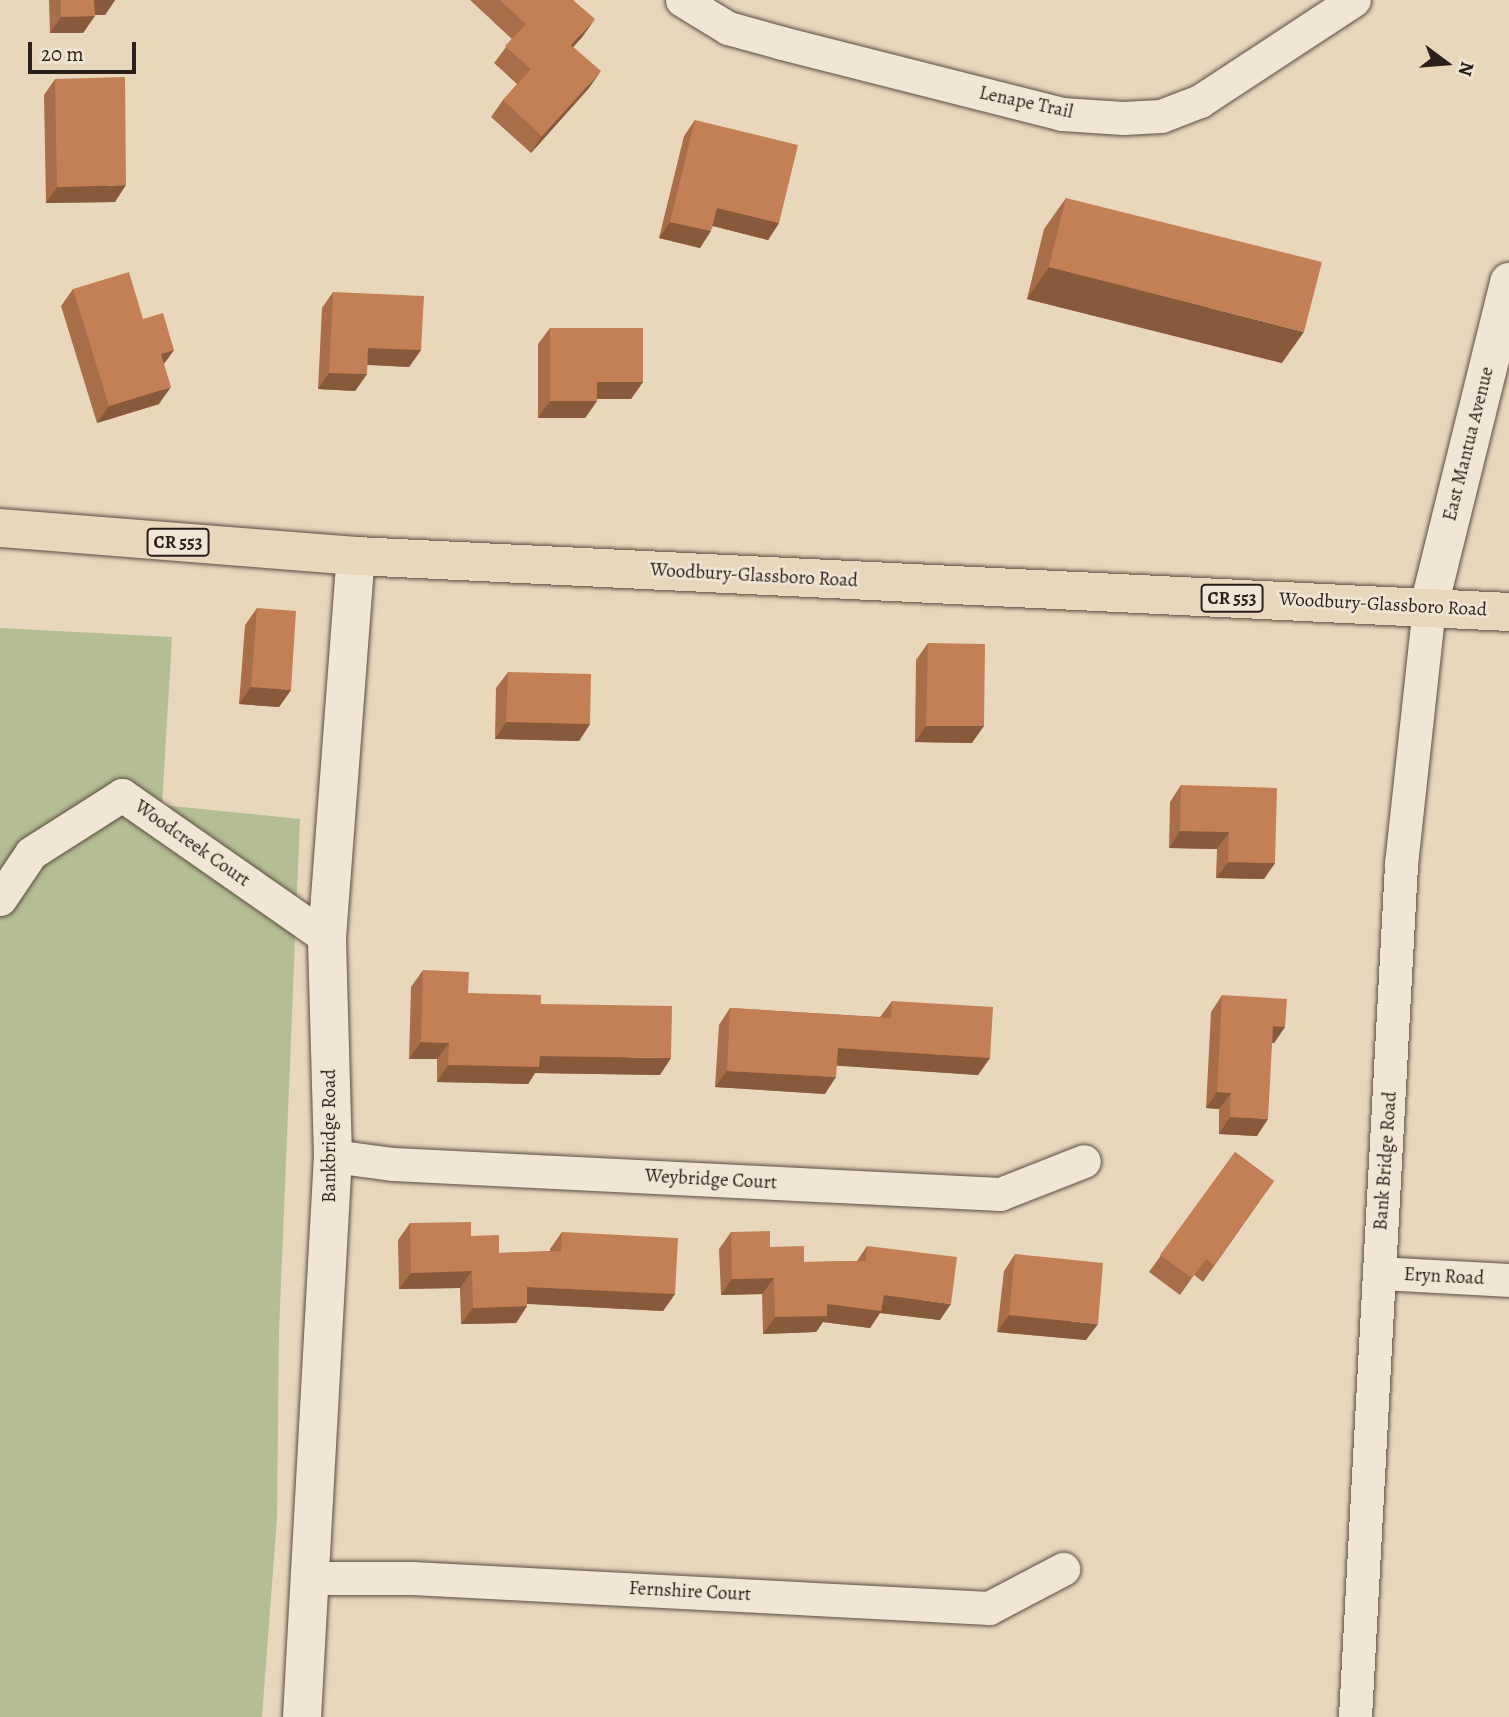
<!DOCTYPE html>
<style>
body{margin:0}
#map{position:relative;width:1509px;height:1717px;overflow:hidden;background:#e9d7bc;font-family:Alegreya,serif}
div>[style]{position:absolute}
[style*='--x']{left:calc(var(--x)*1px);top:calc(var(--y)*1px);width:calc(var(--w)*1px);rotate:calc(var(--a)*1deg)}
.green>*{inset:0;background:#b5be92}
.roads{filter:drop-shadow(0 0 2px #5b4c41) drop-shadow(0 0 2px #5b4c41)}
.minor>*{height:33px;margin:-16.5px;padding:0 16.5px;transform-origin:16.5px;border-radius:16.5px;background:#f1e5d3}
.tertiary>*{height:38px;margin:-19px;padding:0 19px;transform-origin:19px;border-radius:19px;background:#f1e5d3}
.primary>*{height:38px;margin:-19px;padding:0 19px;transform-origin:19px;border-radius:19px;background:#e9d7bc}
.wall>*{inset:0;background:#a86e4a}
.shaded-wall>*{inset:0;background:#885a3c}
.building>*{inset:0;background:#c38056}
span{translate:-50% -50%;white-space:nowrap;text-align:center;line-height:1.15;-webkit-text-stroke:5px #f1e5d3;paint-order:stroke}
.shield-label span{padding:2px 5px;background:#f1e5d3;border:2px solid;border-radius:5px;-webkit-text-stroke-width:0}
.shield-label{font-size:18px;color:#2c1e18;font-weight:700}
.street-label{font-size:19px;color:#2c1e18}
.north{position:absolute;left:1411px;top:28px;width:70px;height:70px;-webkit-text-stroke:5px #f1e5d3;paint-order:stroke;rotate:106deg;font-size:19px;font-weight:700;line-height:28px;text-align:center;color:#2c1e18}
.north::after{content:'';display:block;margin:auto;width:24px;height:32px;background:#2c1e18;clip-path:polygon(50% 0,100% 100%,50% 72%,0 100%)}
.scale{position:absolute;left:28px;top:42px;width:108px;height:32px;box-sizing:border-box;border:4px solid #2c1e18;border-top:0;padding-left:9px;font-size:21px;line-height:24px;white-space:nowrap;color:#2c1e18;-webkit-text-stroke:5px #f1e5d3;paint-order:stroke}
</style>
<div id="map">
<div class="green">
<i style="clip-path:polygon(0 628px,172px 637px,162px 805px,300px 819px,279px 1332px,277px 1518px,262px 1717px,0 1717px)"></i>
</div>
<div class="roads">
<div class="minor">
<i style="--x:682;--y:0;--w:54;--a:31.3"></i>
<i style="--x:728;--y:28;--w:56;--a:15.5"></i>
<i style="--x:782;--y:43;--w:289;--a:14.2"></i>
<i style="--x:1062;--y:114;--w:61;--a:3.8"></i>
<i style="--x:1123;--y:118;--w:38;--a:-3"></i>
<i style="--x:1161;--y:116;--w:42;--a:-21"></i>
<i style="--x:1200;--y:101;--w:184;--a:-33.3"></i>
<i style="--x:0;--y:899;--w:55;--a:-56"></i>
<i style="--x:31;--y:853;--w:108;--a:-32.5"></i>
<i style="--x:122;--y:795;--w:250;--a:34.9"></i>
<i style="--x:333;--y:1156;--w:61;--a:7.6"></i>
<i style="--x:393;--y:1164;--w:608;--a:2.83"></i>
<i style="--x:1000;--y:1194;--w:90;--a:-21.4"></i>
<i style="--x:1379;--y:1273;--w:130;--a:3.1"></i>
<i style="--x:307;--y:1578;--w:105;--a:0"></i>
<i style="--x:412;--y:1578;--w:578;--a:2.98"></i>
<i style="--x:989;--y:1608;--w:84;--a:-27.8"></i>
<i style="--x:1355;--y:1717;--w:854;--a:-86.91"></i>
<i style="--x:1401;--y:864;--w:260;--a:-83.8"></i>
</div>
<div class="tertiary">
<i style="--x:1429;--y:606;--w:334;--a:-76.1"></i>
<i style="--x:302;--y:1717;--w:562;--a:-86.84"></i>
<i style="--x:333;--y:1156;--w:218;--a:-91.6"></i>
<i style="--x:327;--y:938;--w:383;--a:-85.7"></i>
</div>
<div class="primary">
<i style="--x:0;--y:528;--w:357;--a:4.5"></i>
<i style="--x:356;--y:556;--w:1154;--a:2.78"></i>
</div>
</div>
<div class="wall">
<i style="clip-path:polygon(49px 0,115px 0,105px 15px,95px 15px,83px 33px,50px 33px)"></i>
<i style="clip-path:polygon(470px 0,573px 0,583px 36px,573px 47px,589px 88px,531px 153px,491px 117px,503px 100px,517px 84px,494px 63px,512px 39px)"></i>
<i style="clip-path:polygon(55px 79px,115px 202px,46px 203px,44px 95px)"></i>
<i style="clip-path:polygon(695px 120px,779px 223px,768px 240px,713px 226px,700px 248px,659px 238px,684px 136px)"></i>
<i style="clip-path:polygon(1066px 198px,1282px 363px,1027px 299px,1044px 229px)"></i>
<i style="clip-path:polygon(73px 289px,143px 319px,174px 350px,164px 364px,159px 404px,97px 423px,61px 306px)"></i>
<i style="clip-path:polygon(333px 292px,421px 350px,409px 367px,367px 365px,367px 374px,355px 391px,318px 389px,322px 308px)"></i>
<i style="clip-path:polygon(550px 328px,643px 382px,631px 399px,597px 399px,597px 401px,585px 418px,538px 418px,538px 344px)"></i>
<i style="clip-path:polygon(257px 608px,291px 690px,279px 707px,239px 704px,245px 625px)"></i>
<i style="clip-path:polygon(928px 643px,972px 743px,915px 742px,916px 660px)"></i>
<i style="clip-path:polygon(508px 672px,590px 724px,579px 741px,495px 739px,496px 688px)"></i>
<i style="clip-path:polygon(1181px 785px,1275px 863px,1264px 879px,1216px 878px,1217px 849px,1169px 848px,1170px 802px)"></i>
<i style="clip-path:polygon(423px 970px,468px 993px,541px 1004px,660px 1075px,535px 1073px,528px 1084px,437px 1082px,437px 1059px,409px 1059px,411px 987px)"></i>
<i style="clip-path:polygon(1222px 995px,1285px 1027px,1274px 1043px,1272px 1043px,1257px 1136px,1219px 1134px,1219px 1109px,1206px 1108px,1211px 1012px)"></i>
<i style="clip-path:polygon(892px 1001px,990px 1058px,978px 1075px,837px 1065px,825px 1094px,715px 1087px,719px 1025px,730px 1008px,880px 1017px)"></i>
<i style="clip-path:polygon(1235px 1152px,1274px 1181px,1203px 1282px,1194px 1275px,1180px 1295px,1149px 1272px)"></i>
<i style="clip-path:polygon(410px 1223px,499px 1253px,550px 1251px,550px 1249px,562px 1232px,675px 1294px,663px 1311px,527px 1304px,527px 1306px,516px 1323px,461px 1324px,460px 1288px,399px 1289px,398px 1240px)"></i>
<i style="clip-path:polygon(731px 1232px,804px 1262px,857px 1261px,867px 1246px,940px 1320px,880px 1313px,870px 1328px,823px 1322px,816px 1332px,763px 1334px,762px 1294px,721px 1295px,719px 1249px)"></i>
<i style="clip-path:polygon(1015px 1254px,1086px 1340px,997px 1332px,1004px 1271px)"></i>
</div>
<div class="shaded-wall">
<i style="clip-path:polygon(93px 0,115px 0,105px 15px,83px 15px)"></i>
<i style="clip-path:polygon(95px 16px,83px 33px,50px 33px,61px 17px)"></i>
<i style="clip-path:polygon(595px 19px,583px 36px,560px 62px,571px 45px)"></i>
<i style="clip-path:polygon(601px 71px,589px 88px,531px 153px,542px 136px)"></i>
<i style="clip-path:polygon(126px 185px,115px 202px,46px 203px,57px 187px)"></i>
<i style="clip-path:polygon(717px 208px,779px 223px,768px 240px,705px 224px)"></i>
<i style="clip-path:polygon(670px 222px,711px 231px,700px 248px,659px 238px)"></i>
<i style="clip-path:polygon(1049px 267px,1304px 332px,1282px 363px,1027px 299px)"></i>
<i style="clip-path:polygon(368px 348px,421px 350px,409px 367px,356px 364px)"></i>
<i style="clip-path:polygon(174px 350px,162px 366px,161px 354px)"></i>
<i style="clip-path:polygon(329px 373px,367px 374px,355px 391px,318px 389px)"></i>
<i style="clip-path:polygon(597px 382px,643px 382px,631px 399px,586px 399px)"></i>
<i style="clip-path:polygon(171px 387px,159px 404px,97px 423px,109px 406px)"></i>
<i style="clip-path:polygon(550px 401px,597px 401px,585px 418px,538px 418px)"></i>
<i style="clip-path:polygon(251px 687px,291px 690px,279px 707px,239px 704px)"></i>
<i style="clip-path:polygon(506px 722px,590px 724px,579px 741px,495px 739px)"></i>
<i style="clip-path:polygon(926px 726px,984px 726px,972px 743px,915px 742px)"></i>
<i style="clip-path:polygon(1180px 831px,1229px 832px,1217px 849px,1169px 848px)"></i>
<i style="clip-path:polygon(1228px 862px,1275px 863px,1264px 879px,1216px 878px)"></i>
<i style="clip-path:polygon(1273px 1026px,1285px 1027px,1274px 1043px,1262px 1043px)"></i>
<i style="clip-path:polygon(421px 1042px,449px 1043px,437px 1059px,409px 1059px)"></i>
<i style="clip-path:polygon(838px 1048px,990px 1058px,978px 1075px,826px 1065px)"></i>
<i style="clip-path:polygon(540px 1056px,671px 1058px,660px 1075px,535px 1073px,528px 1084px,437px 1082px,448px 1065px)"></i>
<i style="clip-path:polygon(727px 1071px,836px 1077px,825px 1094px,715px 1087px)"></i>
<i style="clip-path:polygon(1217px 1092px,1231px 1093px,1219px 1109px,1206px 1108px)"></i>
<i style="clip-path:polygon(1230px 1117px,1268px 1119px,1257px 1136px,1219px 1134px)"></i>
<i style="clip-path:polygon(472px 1271px,460px 1288px,399px 1289px,411px 1273px)"></i>
<i style="clip-path:polygon(774px 1278px,762px 1294px,721px 1295px,732px 1279px)"></i>
<i style="clip-path:polygon(527px 1287px,675px 1294px,663px 1311px,515px 1303px)"></i>
<i style="clip-path:polygon(884px 1295px,951px 1304px,940px 1320px,880px 1313px,870px 1328px,823px 1322px,816px 1332px,763px 1334px,775px 1317px,827px 1304px)"></i>
<i style="clip-path:polygon(527px 1306px,516px 1323px,461px 1324px,473px 1308px)"></i>
<i style="clip-path:polygon(1009px 1315px,1098px 1324px,1086px 1340px,997px 1332px)"></i>
</div>
<div class="building">
<i style="clip-path:polygon(61px 0,94px 0,95px 16px,61px 17px)"></i>
<i style="clip-path:polygon(500px 0,573px 0,595px 19px,571px 45px,601px 71px,542px 136px,503px 100px,531px 69px,505px 46px,526px 24px)"></i>
<i style="clip-path:polygon(125px 77px,126px 185px,57px 187px,55px 79px)"></i>
<i style="clip-path:polygon(695px 120px,798px 145px,779px 223px,717px 208px,711px 231px,670px 222px)"></i>
<i style="clip-path:polygon(1066px 198px,1322px 262px,1304px 332px,1049px 267px)"></i>
<i style="clip-path:polygon(129px 272px,143px 319px,163px 313px,174px 350px,161px 354px,171px 387px,109px 406px,73px 289px)"></i>
<i style="clip-path:polygon(333px 292px,424px 296px,421px 350px,368px 348px,367px 374px,329px 373px)"></i>
<i style="clip-path:polygon(550px 328px,643px 328px,643px 382px,597px 382px,597px 401px,550px 401px)"></i>
<i style="clip-path:polygon(257px 608px,296px 611px,291px 690px,251px 687px)"></i>
<i style="clip-path:polygon(928px 643px,985px 644px,984px 726px,926px 726px)"></i>
<i style="clip-path:polygon(508px 672px,591px 674px,590px 724px,506px 722px)"></i>
<i style="clip-path:polygon(1181px 785px,1277px 788px,1275px 863px,1228px 862px,1229px 832px,1180px 831px)"></i>
<i style="clip-path:polygon(423px 970px,469px 972px,468px 993px,541px 995px,541px 1004px,672px 1006px,671px 1058px,540px 1056px,539px 1067px,448px 1065px,449px 1043px,421px 1042px)"></i>
<i style="clip-path:polygon(1222px 995px,1287px 999px,1285px 1027px,1273px 1026px,1268px 1119px,1230px 1117px,1231px 1093px,1217px 1092px)"></i>
<i style="clip-path:polygon(892px 1001px,993px 1007px,990px 1058px,838px 1048px,836px 1077px,727px 1071px,730px 1008px,891px 1018px)"></i>
<i style="clip-path:polygon(1235px 1152px,1274px 1181px,1214px 1265px,1206px 1259px,1192px 1278px,1160px 1255px)"></i>
<i style="clip-path:polygon(471px 1222px,471px 1236px,499px 1235px,499px 1253px,561px 1251px,562px 1232px,678px 1238px,675px 1294px,527px 1287px,527px 1306px,473px 1308px,472px 1271px,411px 1273px,410px 1223px)"></i>
<i style="clip-path:polygon(770px 1231px,770px 1247px,804px 1246px,804px 1262px,866px 1261px,867px 1246px,957px 1257px,951px 1304px,884px 1295px,881px 1311px,827px 1304px,827px 1316px,775px 1317px,774px 1278px,732px 1279px,731px 1232px)"></i>
<i style="clip-path:polygon(1015px 1254px,1103px 1263px,1098px 1324px,1009px 1315px)"></i>
</div>
<div class="shield-label">
<span style="left:178px;top:542px">CR 553</span>
<span style="left:1232px;top:598px">CR 553</span>
</div>
<div class="street-label">
<span style="left:1026px;top:103px;rotate:12deg">Lenape Trail</span>
<span style="left:1469px;top:444px;rotate:-76deg">East Mantua Avenue</span>
<span style="left:754px;top:576px;rotate:3deg">Woodbury-Glassboro Road</span>
<span style="left:1383px;top:605px;rotate:3deg">Woodbury-Glassboro Road</span>
<span style="left:192px;top:844px;rotate:35deg">Woodcreek Court</span>
<span style="left:330px;top:1136px;rotate:-90deg">Bankbridge Road</span>
<span style="left:1386px;top:1161px;rotate:-86deg">Bank Bridge Road</span>
<span style="left:711px;top:1180px;rotate:3deg">Weybridge Court</span>
<span style="left:1444px;top:1277px;rotate:3deg">Eryn Road</span>
<span style="left:690px;top:1592px;rotate:3deg">Fernshire Court</span>
</div>
<div class="north">N</div>
<div class="scale">20 m</div>
</div>
